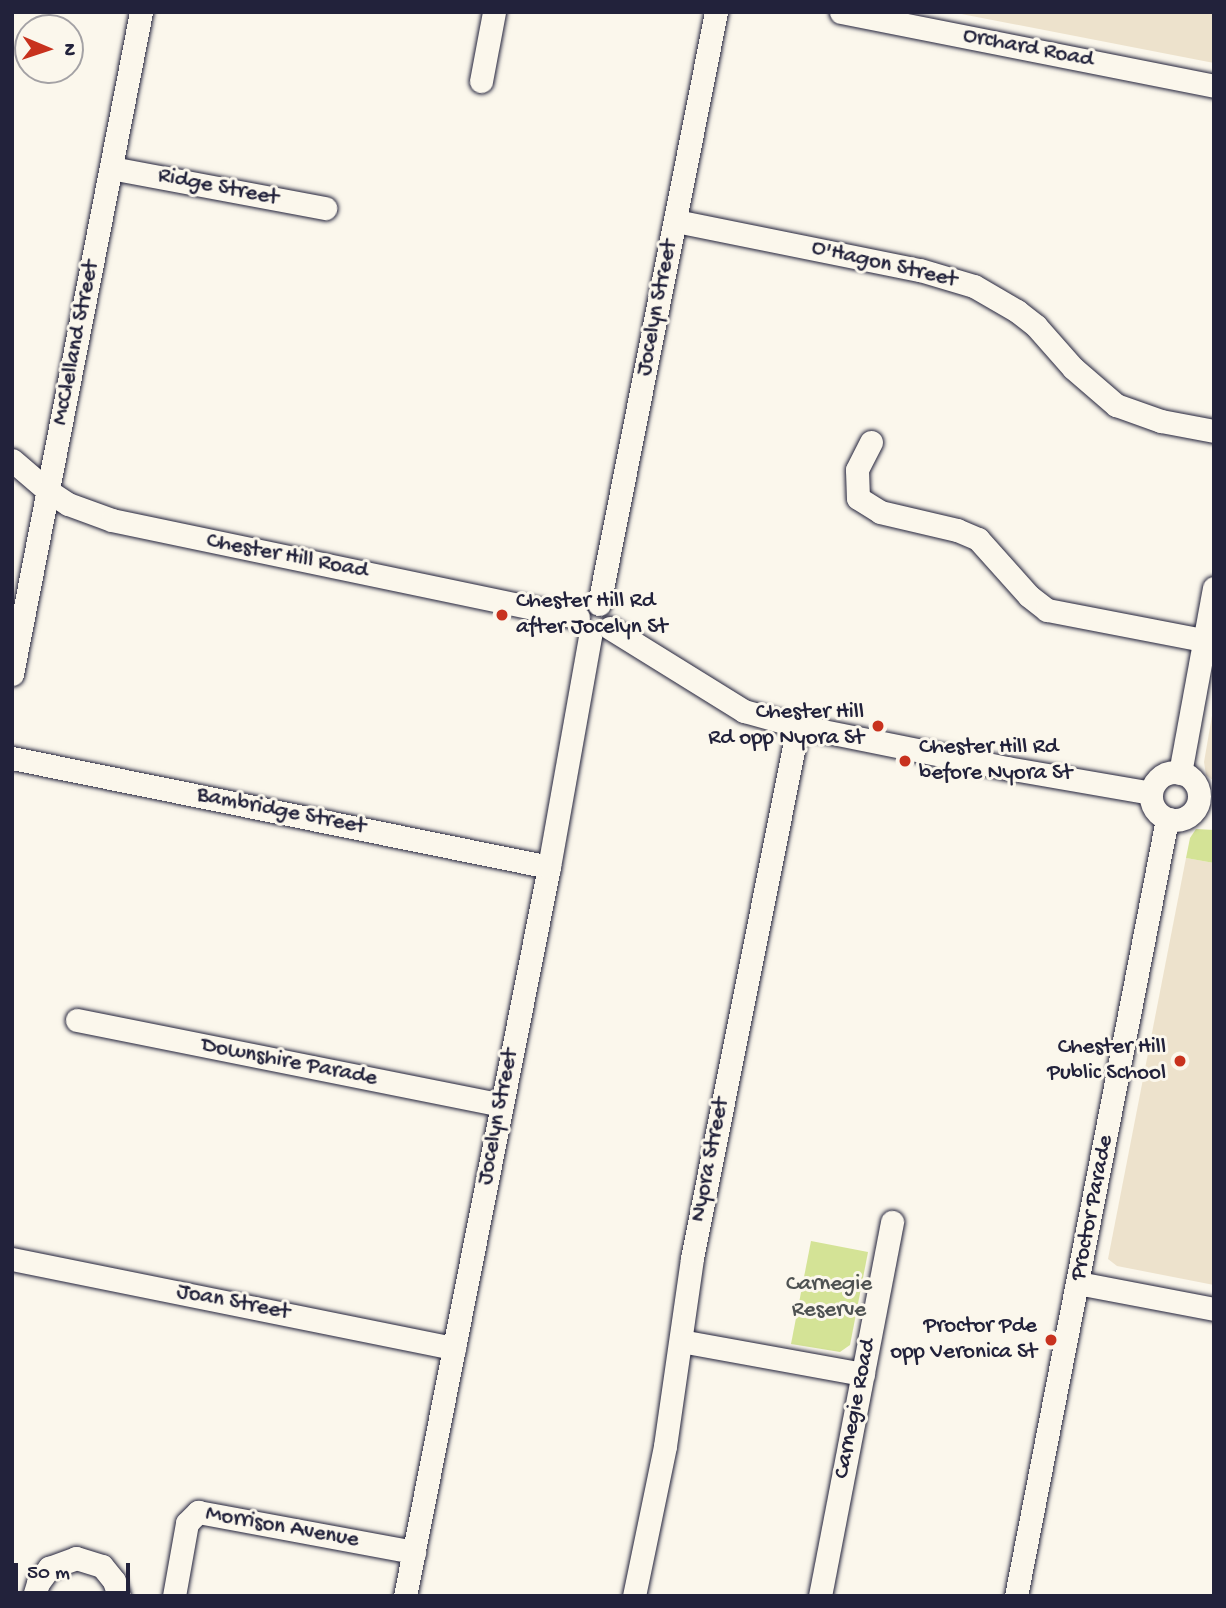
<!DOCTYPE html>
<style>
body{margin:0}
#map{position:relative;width:1226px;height:1608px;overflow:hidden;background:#fbf7ec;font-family:"Gochi Hand",sans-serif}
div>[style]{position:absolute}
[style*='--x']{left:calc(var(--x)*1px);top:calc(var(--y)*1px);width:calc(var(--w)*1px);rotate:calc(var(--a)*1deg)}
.built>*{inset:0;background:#ede2cc}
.green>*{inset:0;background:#d4e396}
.roads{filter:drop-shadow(0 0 2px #22223b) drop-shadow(0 0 2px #22223b)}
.minor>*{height:23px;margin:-11.5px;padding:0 11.5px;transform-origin:11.5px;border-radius:11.5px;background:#fbf7ec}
.minor>.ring{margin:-11.5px;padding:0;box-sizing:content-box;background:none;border:23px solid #fbf7ec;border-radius:50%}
.dots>*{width:19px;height:19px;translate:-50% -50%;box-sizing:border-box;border:4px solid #fbf7ec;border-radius:50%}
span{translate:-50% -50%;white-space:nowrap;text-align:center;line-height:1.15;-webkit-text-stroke:6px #fbf7ec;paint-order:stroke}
.street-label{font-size:23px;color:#22223b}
.poi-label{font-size:23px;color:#22223b}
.left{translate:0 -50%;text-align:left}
.right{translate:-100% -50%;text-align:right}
.park-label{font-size:23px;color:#4e5252}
.frame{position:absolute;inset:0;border:14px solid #22223b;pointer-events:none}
.north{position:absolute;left:14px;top:14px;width:70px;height:70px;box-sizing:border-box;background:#fbf7ec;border:2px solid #a4a2a5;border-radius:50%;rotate:92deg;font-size:19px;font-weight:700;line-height:28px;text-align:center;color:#22223b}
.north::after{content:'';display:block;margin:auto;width:24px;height:32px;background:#c8321e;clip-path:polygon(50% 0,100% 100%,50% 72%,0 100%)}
.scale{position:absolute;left:14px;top:1563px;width:116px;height:32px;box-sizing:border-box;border:4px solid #22223b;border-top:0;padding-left:9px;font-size:21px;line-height:24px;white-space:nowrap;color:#22223b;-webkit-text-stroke:5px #fbf7ec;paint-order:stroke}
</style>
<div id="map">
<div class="built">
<i style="clip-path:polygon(951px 12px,1214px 12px,1214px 63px)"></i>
<i style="clip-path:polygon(1214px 704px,1214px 781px,1206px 775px,1204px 762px)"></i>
<i style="clip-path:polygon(1186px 858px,1214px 863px,1214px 1285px,1117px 1266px,1108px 1259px)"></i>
</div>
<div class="green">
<i style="clip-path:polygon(1196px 829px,1214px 830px,1214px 863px,1186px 858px,1190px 838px)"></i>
<i style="clip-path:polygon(811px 1241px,868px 1252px,850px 1345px,840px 1352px,791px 1344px)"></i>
</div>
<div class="roads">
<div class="minor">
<i style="--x:841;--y:12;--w:380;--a:11.2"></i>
<i style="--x:481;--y:81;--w:70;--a:-79.3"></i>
<i style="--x:111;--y:168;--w:218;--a:10.6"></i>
<i style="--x:676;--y:221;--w:249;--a:11.4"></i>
<i style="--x:920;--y:270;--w:56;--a:16.5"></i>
<i style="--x:974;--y:286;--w:50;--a:30.2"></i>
<i style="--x:1017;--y:311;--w:24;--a:38"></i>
<i style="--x:1036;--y:326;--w:56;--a:48.6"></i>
<i style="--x:1073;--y:368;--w:57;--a:40.7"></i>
<i style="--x:1116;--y:405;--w:48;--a:19.6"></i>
<i style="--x:1161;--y:421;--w:54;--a:10.7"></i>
<i style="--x:871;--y:442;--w:31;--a:117"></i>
<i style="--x:857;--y:470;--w:28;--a:88"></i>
<i style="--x:858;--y:498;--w:26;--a:32"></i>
<i style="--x:880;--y:512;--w:79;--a:13.2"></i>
<i style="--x:957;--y:530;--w:23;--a:23"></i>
<i style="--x:978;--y:539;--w:76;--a:48.2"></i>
<i style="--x:1029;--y:596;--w:23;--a:38"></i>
<i style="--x:1047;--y:610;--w:159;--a:10.9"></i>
<i style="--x:12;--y:460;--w:48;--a:40.7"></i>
<i style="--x:48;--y:491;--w:24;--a:33"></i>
<i style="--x:68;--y:504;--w:47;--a:20"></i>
<i style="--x:112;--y:520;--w:476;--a:11.8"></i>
<i style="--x:599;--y:604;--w:603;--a:-78.82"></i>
<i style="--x:610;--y:628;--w:158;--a:31.8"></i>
<i style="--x:744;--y:711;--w:56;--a:15.5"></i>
<i style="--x:798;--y:726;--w:213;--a:11.4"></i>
<i style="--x:1007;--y:768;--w:146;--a:9.8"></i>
<i style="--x:12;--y:674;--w:674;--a:-78.97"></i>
<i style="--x:12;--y:758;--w:548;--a:11.47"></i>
<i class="ring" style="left:1151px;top:772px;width:25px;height:25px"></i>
<i style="--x:1180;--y:773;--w:188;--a:-79.6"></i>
<i style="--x:77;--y:1020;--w:433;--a:11.3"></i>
<i style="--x:12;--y:1259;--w:451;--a:11.4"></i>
<i style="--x:1078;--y:1283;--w:138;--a:10.8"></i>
<i style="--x:681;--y:1341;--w:185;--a:10.3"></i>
<i style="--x:34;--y:1596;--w:14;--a:-73"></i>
<i style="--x:38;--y:1583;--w:19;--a:-54"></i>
<i style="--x:49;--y:1568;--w:29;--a:-20"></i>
<i style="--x:76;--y:1558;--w:27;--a:17"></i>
<i style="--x:102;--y:1566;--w:19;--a:51"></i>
<i style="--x:114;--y:1581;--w:16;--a:72"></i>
<i style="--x:174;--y:1596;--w:74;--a:-79.9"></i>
<i style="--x:187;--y:1523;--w:16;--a:-45"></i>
<i style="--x:198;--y:1512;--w:220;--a:10.5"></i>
<i style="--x:405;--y:1596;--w:743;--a:-78.83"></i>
<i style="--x:549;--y:867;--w:234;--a:-79.9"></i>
<i style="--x:634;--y:1596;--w:153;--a:-78.3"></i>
<i style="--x:665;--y:1446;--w:190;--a:-81.8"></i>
<i style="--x:692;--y:1258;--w:542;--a:-78.73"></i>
<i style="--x:820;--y:1596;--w:381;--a:-79.1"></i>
<i style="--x:1016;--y:1596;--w:792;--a:-79"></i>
</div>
</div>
<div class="dots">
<i style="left:502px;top:615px;background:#c8321e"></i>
<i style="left:878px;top:726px;background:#c8321e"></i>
<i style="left:905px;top:761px;background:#c8321e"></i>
<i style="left:1180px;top:1061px;background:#c8321e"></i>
<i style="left:1051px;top:1340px;background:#c8321e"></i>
</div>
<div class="street-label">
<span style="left:1028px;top:49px;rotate:11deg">Orchard Road</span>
<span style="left:218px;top:188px;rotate:11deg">Ridge Street</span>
<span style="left:884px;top:265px;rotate:13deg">O'Hagon Street</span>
<span style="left:658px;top:308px;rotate:-79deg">Jocelyn Street</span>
<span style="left:77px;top:343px;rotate:-79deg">McClelland Street</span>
<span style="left:287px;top:557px;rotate:11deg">Chester Hill Road</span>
<span style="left:281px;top:812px;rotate:11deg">Bambridge Street</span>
<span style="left:289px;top:1063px;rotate:11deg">Downshire Parade</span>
<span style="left:499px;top:1117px;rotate:-79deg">Jocelyn Street</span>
<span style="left:711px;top:1160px;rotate:-79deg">Nyora Street</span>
<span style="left:1093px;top:1208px;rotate:-79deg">Proctor Parade</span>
<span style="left:233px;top:1303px;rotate:11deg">Joan Street</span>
<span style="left:856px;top:1409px;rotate:-79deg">Carnegie Road</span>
<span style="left:282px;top:1528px;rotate:10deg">Morrison Avenue</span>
</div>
<div class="poi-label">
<span class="left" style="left:516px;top:615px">Chester Hill Rd<br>after Jocelyn St</span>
<span class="right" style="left:864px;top:726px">Chester Hill<br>Rd opp Nyora St</span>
<span class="left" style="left:919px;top:761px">Chester Hill Rd<br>before Nyora St</span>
<span class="right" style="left:1166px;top:1061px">Chester Hill<br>Public School</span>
<span class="right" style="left:1037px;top:1340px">Proctor Pde<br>opp Veronica St</span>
</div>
<div class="park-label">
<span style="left:829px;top:1298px">Carnegie<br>Reserve</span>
</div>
<div class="frame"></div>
<div class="north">N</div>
<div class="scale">50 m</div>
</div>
